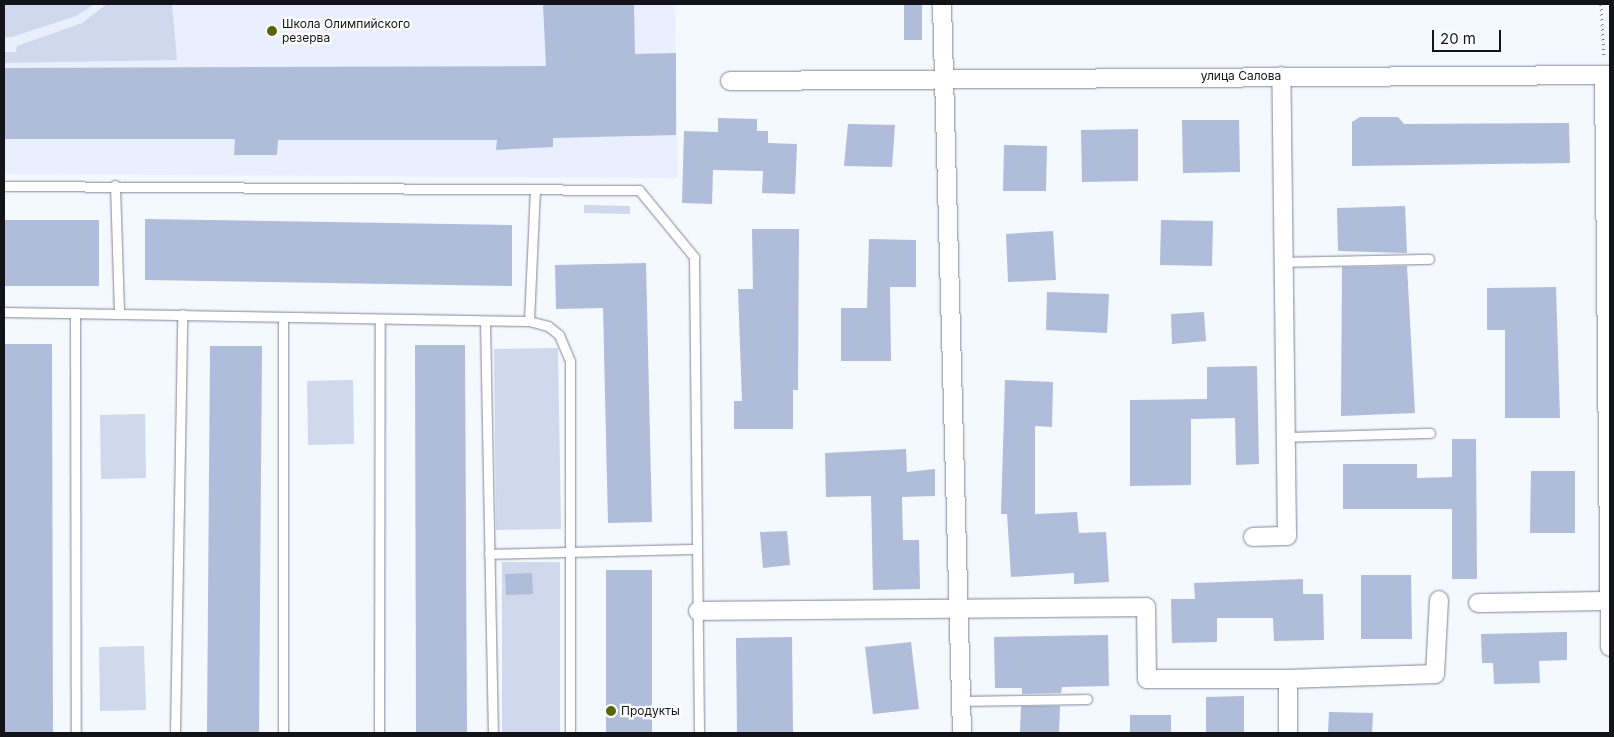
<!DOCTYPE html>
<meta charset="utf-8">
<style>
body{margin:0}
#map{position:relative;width:1614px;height:737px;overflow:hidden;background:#f4f8ff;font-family:Inter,sans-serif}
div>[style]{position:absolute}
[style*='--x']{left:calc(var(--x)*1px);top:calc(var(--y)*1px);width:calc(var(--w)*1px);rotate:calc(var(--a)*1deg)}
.built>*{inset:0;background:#e9effe}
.green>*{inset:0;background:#cfd8ec}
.building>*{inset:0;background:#afbcda}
.path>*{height:3px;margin-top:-1.5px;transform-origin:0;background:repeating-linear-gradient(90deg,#7b7e84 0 1px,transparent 0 5px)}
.roads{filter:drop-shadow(0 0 1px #808696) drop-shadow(0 0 1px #808696)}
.lane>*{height:9px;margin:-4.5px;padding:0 4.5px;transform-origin:4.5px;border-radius:4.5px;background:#fff}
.street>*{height:18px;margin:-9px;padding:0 9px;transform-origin:9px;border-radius:9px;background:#fff}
.dots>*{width:14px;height:14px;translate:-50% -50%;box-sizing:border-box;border:2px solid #fff;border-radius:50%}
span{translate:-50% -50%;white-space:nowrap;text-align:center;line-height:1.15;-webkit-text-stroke:4.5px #fff;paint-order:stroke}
.poi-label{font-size:12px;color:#12141a}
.left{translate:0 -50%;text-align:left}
.street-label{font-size:12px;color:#12141a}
.frame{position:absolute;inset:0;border:5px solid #12141a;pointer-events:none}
.scale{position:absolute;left:1432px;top:30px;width:69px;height:22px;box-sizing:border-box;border:2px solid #12141a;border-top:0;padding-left:6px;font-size:15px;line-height:18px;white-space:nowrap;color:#12141a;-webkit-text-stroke:4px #fff;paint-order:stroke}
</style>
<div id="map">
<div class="built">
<i style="clip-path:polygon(4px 4px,675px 4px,678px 178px,4px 174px)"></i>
</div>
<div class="green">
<i style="clip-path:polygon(4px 4px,95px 4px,76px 16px,12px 37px,4px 37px)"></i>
<i style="clip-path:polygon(107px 4px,172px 4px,177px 60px,4px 63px,4px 52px,16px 52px,17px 46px,82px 23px)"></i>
<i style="clip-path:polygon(584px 205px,630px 206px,630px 214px,584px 213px)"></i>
<i style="clip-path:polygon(558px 348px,561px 529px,496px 530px,494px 349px)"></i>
<i style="clip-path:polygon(353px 380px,354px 444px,308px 445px,307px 381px)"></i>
<i style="clip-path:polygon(145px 414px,146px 478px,101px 479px,100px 415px)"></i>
<i style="clip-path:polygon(502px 562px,560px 562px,560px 733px,502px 733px)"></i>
<i style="clip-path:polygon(144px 646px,146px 710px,100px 711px,99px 647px)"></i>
</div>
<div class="building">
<i style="clip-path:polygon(543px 4px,634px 4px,635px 54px,676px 53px,676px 135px,553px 138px,553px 147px,496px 150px,497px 140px,278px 140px,277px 155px,234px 155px,235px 139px,4px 139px,4px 68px,546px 66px)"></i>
<i style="clip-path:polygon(904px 4px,922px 4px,922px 40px,904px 40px)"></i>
<i style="clip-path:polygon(1360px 117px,1398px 117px,1404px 124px,1569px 123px,1570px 163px,1352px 166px,1352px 122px)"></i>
<i style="clip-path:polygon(718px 118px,757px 119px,757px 131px,768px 131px,768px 143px,797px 144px,795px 194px,762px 193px,763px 171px,713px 170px,712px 204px,682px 203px,684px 131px,718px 132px)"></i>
<i style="clip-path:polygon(1182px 120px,1239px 120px,1240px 172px,1183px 173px)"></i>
<i style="clip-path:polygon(848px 124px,895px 125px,892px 167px,844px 166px)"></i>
<i style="clip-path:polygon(1138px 129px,1138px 181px,1082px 182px,1081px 130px)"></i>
<i style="clip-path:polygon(1004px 145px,1047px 146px,1046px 191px,1003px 191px)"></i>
<i style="clip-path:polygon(1405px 206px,1407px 253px,1338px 251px,1337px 208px)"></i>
<i style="clip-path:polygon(145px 219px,512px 225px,512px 286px,145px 280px)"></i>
<i style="clip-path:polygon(4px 220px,99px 220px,99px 286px,4px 286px)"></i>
<i style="clip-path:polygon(1161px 220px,1213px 221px,1212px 266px,1160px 265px)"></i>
<i style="clip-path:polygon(752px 229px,799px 229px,798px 390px,793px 390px,793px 429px,734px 429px,734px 401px,742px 401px,738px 289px,753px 289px)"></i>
<i style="clip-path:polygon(1053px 231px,1056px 280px,1008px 282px,1006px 234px)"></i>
<i style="clip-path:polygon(869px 239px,916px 240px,916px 287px,890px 287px,891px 361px,841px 361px,841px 308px,867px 308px)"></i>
<i style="clip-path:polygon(646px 263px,652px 522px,608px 523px,603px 308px,556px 309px,555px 265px)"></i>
<i style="clip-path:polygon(1407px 266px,1415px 413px,1341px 416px,1342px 267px)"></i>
<i style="clip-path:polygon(1556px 287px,1560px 418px,1505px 418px,1505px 330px,1487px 330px,1487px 288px)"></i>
<i style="clip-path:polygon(1047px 292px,1109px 294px,1107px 333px,1046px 330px)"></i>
<i style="clip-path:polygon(1204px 312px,1206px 341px,1172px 344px,1171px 314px)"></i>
<i style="clip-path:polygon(4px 344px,52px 344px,53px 733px,4px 733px)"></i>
<i style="clip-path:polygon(415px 345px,465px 345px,467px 733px,416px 733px)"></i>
<i style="clip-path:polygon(210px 346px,262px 346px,259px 733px,207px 733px)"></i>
<i style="clip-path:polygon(1257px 366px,1259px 464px,1236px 465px,1235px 418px,1191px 419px,1191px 485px,1130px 486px,1130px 400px,1207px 399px,1207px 367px)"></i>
<i style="clip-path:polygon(1005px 380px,1053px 382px,1052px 427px,1035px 426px,1035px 514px,1077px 512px,1079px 533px,1106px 532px,1109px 582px,1074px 584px,1074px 573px,1011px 577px,1007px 514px,1001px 514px)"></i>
<i style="clip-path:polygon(1452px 439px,1476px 439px,1477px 579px,1452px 579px,1452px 509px,1343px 509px,1343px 464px,1417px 464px,1417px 478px,1452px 477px)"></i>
<i style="clip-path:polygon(906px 449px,907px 472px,935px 469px,935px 496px,902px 497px,903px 540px,919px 540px,920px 589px,873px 590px,871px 496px,826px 497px,825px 453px)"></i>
<i style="clip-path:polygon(1531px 471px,1575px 471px,1575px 533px,1530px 533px)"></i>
<i style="clip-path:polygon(787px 531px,790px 565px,763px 568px,760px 532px)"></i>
<i style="clip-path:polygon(606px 570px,652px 570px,652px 733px,606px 733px)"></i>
<i style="clip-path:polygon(532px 573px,533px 594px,506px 595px,505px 574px)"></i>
<i style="clip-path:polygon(1361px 575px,1411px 575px,1412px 639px,1361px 639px)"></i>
<i style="clip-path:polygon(1303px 579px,1303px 594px,1323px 594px,1324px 640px,1274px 641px,1273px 618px,1217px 618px,1217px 642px,1172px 643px,1171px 599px,1195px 599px,1194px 583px)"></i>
<i style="clip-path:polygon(1567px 632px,1567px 660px,1539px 661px,1540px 683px,1494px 684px,1493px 663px,1482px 663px,1481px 634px)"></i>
<i style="clip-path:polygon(1108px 635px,1109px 686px,1062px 687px,1061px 693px,1022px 694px,1022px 688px,995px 688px,994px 637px)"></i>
<i style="clip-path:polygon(792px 637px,793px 733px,737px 733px,736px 638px)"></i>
<i style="clip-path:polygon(911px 642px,919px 709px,873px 714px,865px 647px)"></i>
<i style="clip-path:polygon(1244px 696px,1244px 733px,1206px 733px,1206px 697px)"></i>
<i style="clip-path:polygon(1021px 706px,1060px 706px,1059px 733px,1020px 733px)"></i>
<i style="clip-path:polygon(1329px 712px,1373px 713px,1372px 733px,1328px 733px)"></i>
<i style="clip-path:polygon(1130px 715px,1171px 715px,1171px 733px,1130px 733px)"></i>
</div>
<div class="path">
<i style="--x:1601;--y:4;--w:53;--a:86.8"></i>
</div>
<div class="roads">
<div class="lane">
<i style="--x:115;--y:185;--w:129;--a:88.2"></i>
<i style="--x:4;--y:186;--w:635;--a:0.36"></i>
<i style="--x:639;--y:190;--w:87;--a:50.6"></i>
<i style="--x:694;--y:257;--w:476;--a:89.4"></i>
<i style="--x:1282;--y:262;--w:147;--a:-1.2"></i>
<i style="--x:4;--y:312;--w:525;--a:0.98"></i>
<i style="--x:529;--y:321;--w:20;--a:15"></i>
<i style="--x:548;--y:326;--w:14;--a:39"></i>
<i style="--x:559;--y:335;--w:28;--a:67"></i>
<i style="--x:570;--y:361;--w:372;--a:90"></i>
<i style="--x:75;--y:313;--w:420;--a:89.9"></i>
<i style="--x:283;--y:317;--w:416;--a:90"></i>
<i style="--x:485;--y:321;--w:412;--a:88.9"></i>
<i style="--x:529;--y:321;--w:131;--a:-87.4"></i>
<i style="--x:1284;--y:437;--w:146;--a:-1.6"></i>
<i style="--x:489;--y:554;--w:208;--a:-1.4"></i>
<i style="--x:962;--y:701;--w:125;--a:-0.9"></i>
<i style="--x:175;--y:733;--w:419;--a:-89"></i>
<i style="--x:379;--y:733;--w:414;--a:-89.9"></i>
</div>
<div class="street">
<i style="--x:942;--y:4;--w:729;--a:88.43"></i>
<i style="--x:1604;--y:75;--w:572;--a:89.4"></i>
<i style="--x:730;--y:81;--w:880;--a:-0.39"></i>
<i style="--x:1253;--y:537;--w:34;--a:-2"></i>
<i style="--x:1287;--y:536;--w:460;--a:-90.7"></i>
<i style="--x:1478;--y:603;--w:132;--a:-0.9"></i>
<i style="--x:698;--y:611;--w:448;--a:-0.5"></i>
<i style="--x:1146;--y:607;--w:72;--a:89.2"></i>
<i style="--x:1147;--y:679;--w:141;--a:0"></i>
<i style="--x:1288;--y:733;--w:54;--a:-90"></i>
<i style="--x:1288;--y:679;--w:147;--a:-1.9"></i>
<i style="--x:1435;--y:674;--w:74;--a:-86.9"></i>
</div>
</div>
<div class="dots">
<i style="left:272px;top:31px;background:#596406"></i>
<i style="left:611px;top:711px;background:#596406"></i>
</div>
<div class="poi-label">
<span class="left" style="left:282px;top:31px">Школа Олимпийского<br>резерва</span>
<span class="left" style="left:621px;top:711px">Продукты</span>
</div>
<div class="street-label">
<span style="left:1241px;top:76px">улица Салова</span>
</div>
<div class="frame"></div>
<div class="scale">20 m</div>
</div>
